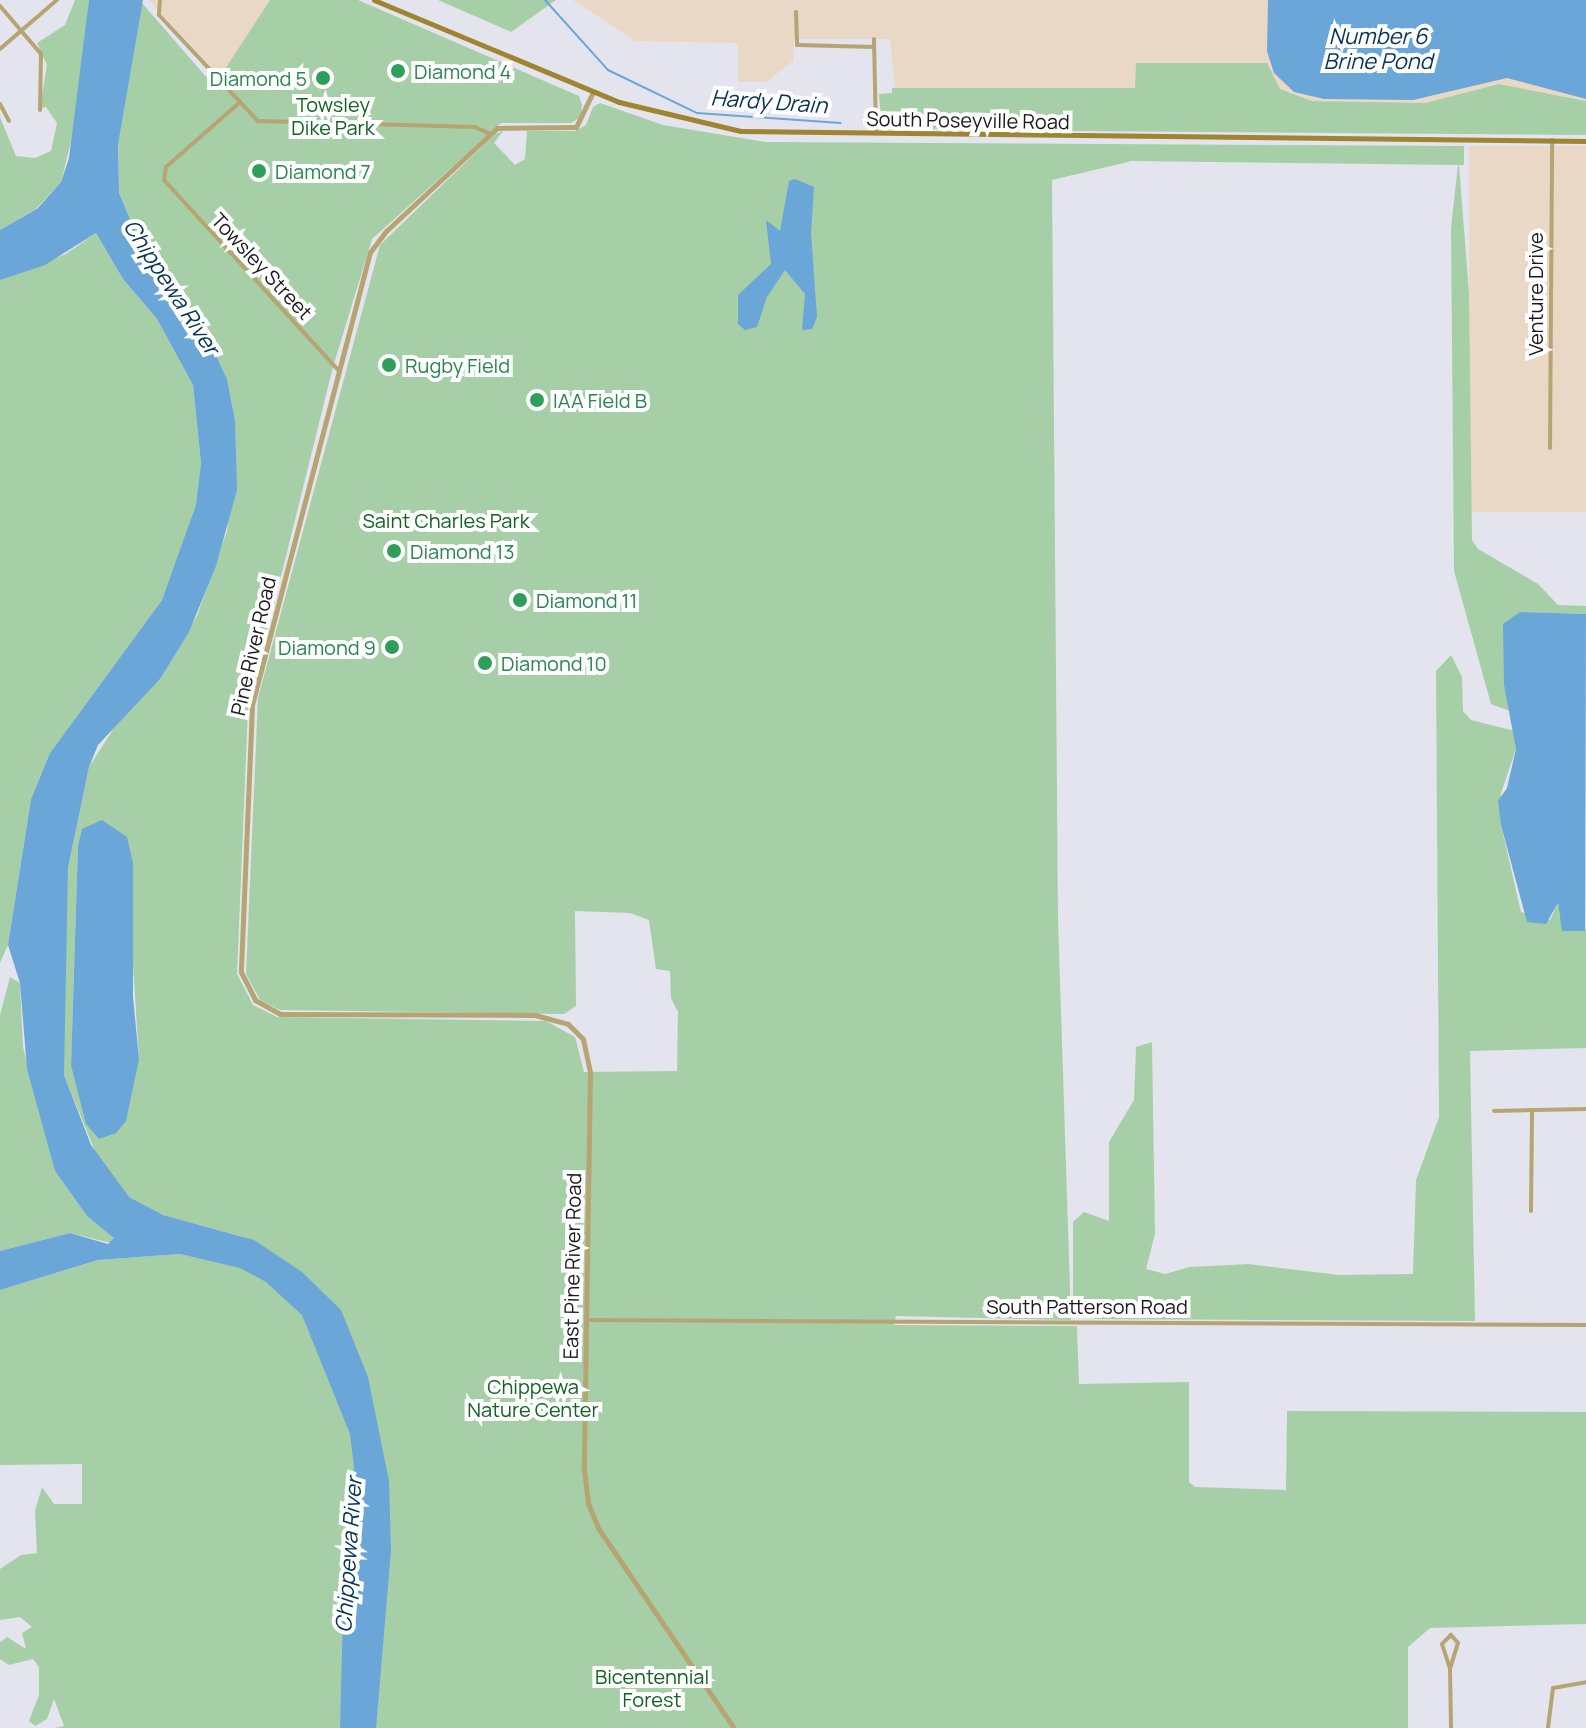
<!DOCTYPE html>
<style>
body{margin:0}
#map{position:relative;width:1586px;height:1728px;overflow:hidden;background:#e3e4ed;font-family:Manrope,sans-serif}
div>[style]{position:absolute}
[style*='--x']{left:calc(var(--x)*1px);top:calc(var(--y)*1px);width:calc(var(--w)*1px);rotate:calc(var(--a)*1deg)}
.industrial>*{inset:0;background:#ead8c7}
.green>*{inset:0;background:#a6cfa7}
.water>*{inset:0;background:#6ba6d8}
.stream>*{height:2px;margin:-1px;padding:0 1px;transform-origin:1px;border-radius:1px;background:#6ba6d8}
.minor>*{height:4px;margin:-2px;padding:0 2px;transform-origin:2px;border-radius:2px;background:#b6a573}
.tertiary>*{height:5px;margin:-2.5px;padding:0 2.5px;transform-origin:2.5px;border-radius:2.5px;background:#b6a573}
.secondary>*{height:5px;margin:-2.5px;padding:0 2.5px;transform-origin:2.5px;border-radius:2.5px;background:#9f8431}
.dots>*{width:22px;height:22px;translate:-50% -50%;box-sizing:border-box;border:4px solid #fff;border-radius:50%}
span{translate:-50% -50%;white-space:nowrap;text-align:center;line-height:1.15;-webkit-text-stroke:8px #fff;paint-order:stroke}
.leisure-label{font-size:20px;color:#27864d}
.left{translate:0 -50%;text-align:left}
.right{translate:-100% -50%;text-align:right}
.park-label{font-size:20px;color:#116321}
.street-label{font-size:20px;color:#1a1a1d}
.water-label{font-size:22px;color:#043455;font-style:italic}
</style>
<div id="map">
<div class="industrial">
<i style="clip-path:polygon(149px 0,270px 0,220px 77px)"></i>
<i style="clip-path:polygon(573px 0,1586px 0,1586px 101px,1499px 84px,1425px 103px,1312px 101px,1279px 89px,1266px 63px,1136px 63px,1135px 88px,895px 88px,890px 39px,794px 39px,793px 61px,766px 82px,738px 82px,738px 43px,635px 41px)"></i>
<i style="clip-path:polygon(1469px 146px,1586px 146px,1586px 512px,1469px 512px)"></i>
</div>
<div class="green">
<i style="clip-path:polygon(75px 0,89px 0,76px 121px,61px 182px,37px 208px,0 230px,0 117px,16px 156px,35px 158px,51px 151px,57px 123px,46px 107px,40px 108px,47px 65px,37px 43px,65px 25px)"></i>
<i style="clip-path:polygon(evenodd,270px 0,358px 0,579px 96px,582px 105px,581px 117px,571px 123px,501px 123px,372px 239px,333px 367px,248px 709px,237px 974px,253px 1005px,277px 1017px,546px 1021px,575px 1037px,584px 1072px,677px 1071px,678px 1012px,671px 998px,670px 971px,656px 969px,649px 920px,630px 913px,575px 911px,576px 1006px,564px 1014px,280px 1010px,260px 1000px,246px 974px,258px 698px,380px 245px,495px 134px,503px 131px,494px 143px,515px 165px,525px 159px,527px 131px,575px 131px,586px 125px,593px 107px,600px 103px,663px 125px,765px 142px,1464px 146px,1464px 165px,1459px 165px,1469px 293px,1472px 540px,1478px 549px,1538px 584px,1558px 605px,1586px 606px,1586px 614px,1520px 612px,1504px 685px,1510px 711px,1491px 704px,1454px 571px,1451px 228px,1458px 165px,1132px 161px,1052px 180px,1058px 919px,1071px 1320px,896px 1316px,894px 1325px,1077px 1326px,1079px 1384px,1189px 1382px,1189px 1482px,1195px 1487px,1286px 1490px,1287px 1411px,1586px 1412px,1586px 1624px,1430px 1628px,1408px 1647px,1408px 1728px,54px 1728px,64px 1726px,54px 1699px,47px 1719px,35px 1726px,29px 1721px,39px 1695px,39px 1667px,33px 1659px,9px 1665px,0 1659px,0 1642px,7px 1637px,26px 1649px,22px 1633px,32px 1627px,20px 1617px,0 1620px,0 1569px,21px 1555px,37px 1553px,35px 1511px,42px 1487px,54px 1504px,82px 1504px,82px 1464px,0 1465px,0 1290px,98px 1260px,180px 1254px,227px 1264px,244px 1237px,162px 1215px,129px 1197px,101px 1166px,64px 1075px,63px 987px,68px 868px,89px 767px,121px 717px,160px 679px,197px 616px,227px 531px,235px 420px,227px 379px,207px 336px,138px 238px,119px 193px,118px 145px,142px 3px,214px 86px,270px 0,78px 846px,132px 949px,139px 1059px,71px 1065px,78px 846px)"></i>
<i style="clip-path:polygon(438px 0,556px 0,511px 32px)"></i>
<i style="clip-path:polygon(1136px 63px,1267px 63px,1280px 89px,1312px 101px,1425px 103px,1499px 84px,1586px 101px,1586px 135px,959px 130px,889px 127px,881px 117px,879px 94px,892px 93px,892px 88px,1135px 88px)"></i>
<i style="clip-path:polygon(96px 233px,123px 279px,157px 319px,193px 385px,201px 463px,197px 505px,162px 600px,50px 753px,31px 799px,8px 945px,0 963px,0 280px,66px 254px)"></i>
<i style="clip-path:polygon(1451px 655px,1462px 677px,1463px 711px,1471px 720px,1515px 731px,1516px 749px,1501px 793px,1501px 825px,1521px 912px,1550px 920px,1558px 903px,1560px 918px,1586px 930px,1586px 1048px,1470px 1051px,1475px 1321px,1096px 1319px,1082px 1314px,1073px 1303px,1073px 1222px,1084px 1212px,1109px 1221px,1109px 1142px,1134px 1100px,1136px 1047px,1152px 1042px,1155px 1234px,1146px 1269px,1165px 1274px,1190px 1267px,1248px 1264px,1339px 1275px,1413px 1274px,1416px 1180px,1439px 1117px,1436px 671px)"></i>
<i style="clip-path:polygon(10px 977px,20px 983px,23px 1047px,55px 1171px,87px 1216px,114px 1237px,111px 1243px,70px 1233px,0 1251px,0 1015px)"></i>
</div>
<div class="water">
<i style="clip-path:polygon(89px 0,143px 0,118px 145px,119px 193px,138px 238px,207px 336px,227px 379px,235px 420px,237px 490px,216px 566px,189px 632px,160px 679px,98px 745px,89px 767px,68px 868px,64px 1075px,91px 1145px,129px 1197px,163px 1215px,254px 1240px,302px 1272px,341px 1310px,368px 1377px,389px 1481px,391px 1550px,376px 1728px,340px 1728px,344px 1576px,356px 1483px,350px 1434px,302px 1315px,266px 1282px,240px 1268px,180px 1254px,98px 1260px,0 1290px,0 1251px,70px 1233px,108px 1244px,114px 1238px,87px 1216px,55px 1171px,27px 1069px,20px 983px,8px 945px,31px 799px,50px 753px,162px 600px,196px 505px,201px 463px,193px 385px,157px 319px,123px 279px,96px 233px,45px 265px,0 280px,0 230px,38px 208px,61px 182px,69px 158px)"></i>
<i style="clip-path:polygon(1268px 0,1586px 0,1586px 99px,1507px 78px,1413px 100px,1324px 99px,1294px 92px,1274px 73px,1267px 51px)"></i>
<i style="clip-path:polygon(795px 179px,814px 187px,811px 233px,817px 317px,812px 329px,802px 330px,805px 294px,785px 270px,767px 297px,757px 327px,745px 330px,738px 324px,738px 295px,771px 264px,766px 220px,780px 231px,789px 181px)"></i>
<i style="clip-path:polygon(1520px 612px,1586px 614px,1585px 931px,1562px 931px,1558px 903px,1546px 924px,1527px 922px,1501px 825px,1498px 801px,1507px 788px,1516px 749px,1504px 685px,1503px 624px)"></i>
<i style="clip-path:polygon(102px 820px,127px 837px,133px 863px,133px 997px,139px 1059px,126px 1121px,116px 1133px,99px 1139px,86px 1124px,71px 1065px,78px 846px,82px 829px)"></i>
</div>
<div class="stream">
<i style="--x:545;--y:0;--w:94;--a:48"></i>
<i style="--x:608;--y:70;--w:99;--a:25.8"></i>
<i style="--x:697;--y:113;--w:144;--a:4"></i>
</div>
<div class="minor">
<i style="--x:160;--y:0;--w:15;--a:94"></i>
<i style="--x:159;--y:15;--w:145;--a:47"></i>
<i style="--x:258;--y:121;--w:217;--a:1.6"></i>
<i style="--x:475;--y:127;--w:17;--a:25"></i>
<i style="--x:0;--y:6;--w:63;--a:49.5"></i>
<i style="--x:41;--y:54;--w:56;--a:91"></i>
<i style="--x:796;--y:12;--w:33;--a:88"></i>
<i style="--x:797;--y:45;--w:77;--a:1.5"></i>
<i style="--x:874;--y:39;--w:93;--a:88.8"></i>
<i style="--x:0;--y:49;--w:75;--a:-40.7"></i>
<i style="--x:239;--y:103;--w:97;--a:138.8"></i>
<i style="--x:166;--y:167;--w:13;--a:99"></i>
<i style="--x:164;--y:180;--w:258;--a:47.5"></i>
<i style="--x:0;--y:104;--w:19;--a:62"></i>
<i style="--x:1550;--y:448;--w:308;--a:-89.6"></i>
<i style="--x:1494;--y:1111;--w:92;--a:-1.2"></i>
<i style="--x:1531;--y:1211;--w:101;--a:-89.4"></i>
<i style="--x:587;--y:1320;--w:999;--a:0.29"></i>
<i style="--x:1450;--y:1669;--w:27;--a:-73"></i>
<i style="--x:1458;--y:1643;--w:11;--a:-131"></i>
<i style="--x:1451;--y:1635;--w:13;--a:135"></i>
<i style="--x:1442;--y:1644;--w:26;--a:72"></i>
<i style="--x:1450;--y:1669;--w:59;--a:89"></i>
<i style="--x:1548;--y:1728;--w:40;--a:-82.9"></i>
<i style="--x:1553;--y:1688;--w:34;--a:-10"></i>
</div>
<div class="tertiary">
<i style="--x:593;--y:92;--w:39;--a:116"></i>
<i style="--x:576;--y:127;--w:79;--a:179.3"></i>
<i style="--x:497;--y:128;--w:151;--a:137.1"></i>
<i style="--x:386;--y:231;--w:26;--a:127"></i>
<i style="--x:370;--y:252;--w:469;--a:104.6"></i>
<i style="--x:252;--y:706;--w:266;--a:92.4"></i>
<i style="--x:241;--y:972;--w:31;--a:63"></i>
<i style="--x:255;--y:1000;--w:29;--a:29"></i>
<i style="--x:280;--y:1014;--w:255;--a:0.2"></i>
<i style="--x:535;--y:1015;--w:34;--a:15"></i>
<i style="--x:568;--y:1024;--w:21;--a:45"></i>
<i style="--x:583;--y:1039;--w:35;--a:78"></i>
<i style="--x:590;--y:1073;--w:397;--a:90.9"></i>
<i style="--x:584;--y:1470;--w:33;--a:83"></i>
<i style="--x:588;--y:1503;--w:27;--a:68"></i>
<i style="--x:598;--y:1528;--w:242;--a:55.8"></i>
</div>
<div class="secondary">
<i style="--x:374;--y:0;--w:265;--a:22.6"></i>
<i style="--x:619;--y:102;--w:125;--a:13.4"></i>
<i style="--x:741;--y:131;--w:845;--a:0.68"></i>
</div>
<div class="dots">
<i style="left:398px;top:71px;background:#2e9e5b"></i>
<i style="left:323px;top:78px;background:#2e9e5b"></i>
<i style="left:259px;top:171px;background:#2e9e5b"></i>
<i style="left:389px;top:365px;background:#2e9e5b"></i>
<i style="left:537px;top:400px;background:#2e9e5b"></i>
<i style="left:394px;top:551px;background:#2e9e5b"></i>
<i style="left:520px;top:600px;background:#2e9e5b"></i>
<i style="left:392px;top:647px;background:#2e9e5b"></i>
<i style="left:485px;top:663px;background:#2e9e5b"></i>
</div>
<div class="leisure-label">
<span class="left" style="left:414px;top:71px">Diamond 4</span>
<span class="right" style="left:307px;top:78px">Diamond 5</span>
<span class="left" style="left:275px;top:171px">Diamond 7</span>
<span class="left" style="left:405px;top:365px">Rugby Field</span>
<span class="left" style="left:553px;top:400px">IAA Field B</span>
<span class="left" style="left:410px;top:551px">Diamond 13</span>
<span class="left" style="left:536px;top:600px">Diamond 11</span>
<span class="right" style="left:376px;top:647px">Diamond 9</span>
<span class="left" style="left:501px;top:663px">Diamond 10</span>
</div>
<div class="park-label">
<span style="left:333px;top:116px">Towsley<br>Dike Park</span>
<span style="left:446px;top:520px">Saint Charles Park</span>
<span style="left:533px;top:1398px">Chippewa<br>Nature Center</span>
<span style="left:652px;top:1688px">Bicentennial<br>Forest</span>
</div>
<div class="street-label">
<span style="left:968px;top:120px;rotate:1deg">South Poseyville Road</span>
<span style="left:262px;top:266px;rotate:47deg">Towsley Street</span>
<span style="left:1535px;top:294px;rotate:-90deg">Venture Drive</span>
<span style="left:253px;top:646px;rotate:-77deg">Pine River Road</span>
<span style="left:572px;top:1266px;rotate:-89deg">East Pine River Road</span>
<span style="left:1087px;top:1306px">South Patterson Road</span>
</div>
<div class="water-label">
<span style="left:1378px;top:49px">Number 6<br>Brine Pond</span>
<span style="left:769px;top:102px;rotate:4deg">Hardy Drain</span>
<span style="left:171px;top:287px;rotate:57deg">Chippewa River</span>
<span style="left:349px;top:1555px;rotate:-86deg">Chippewa River</span>
</div>
</div>
